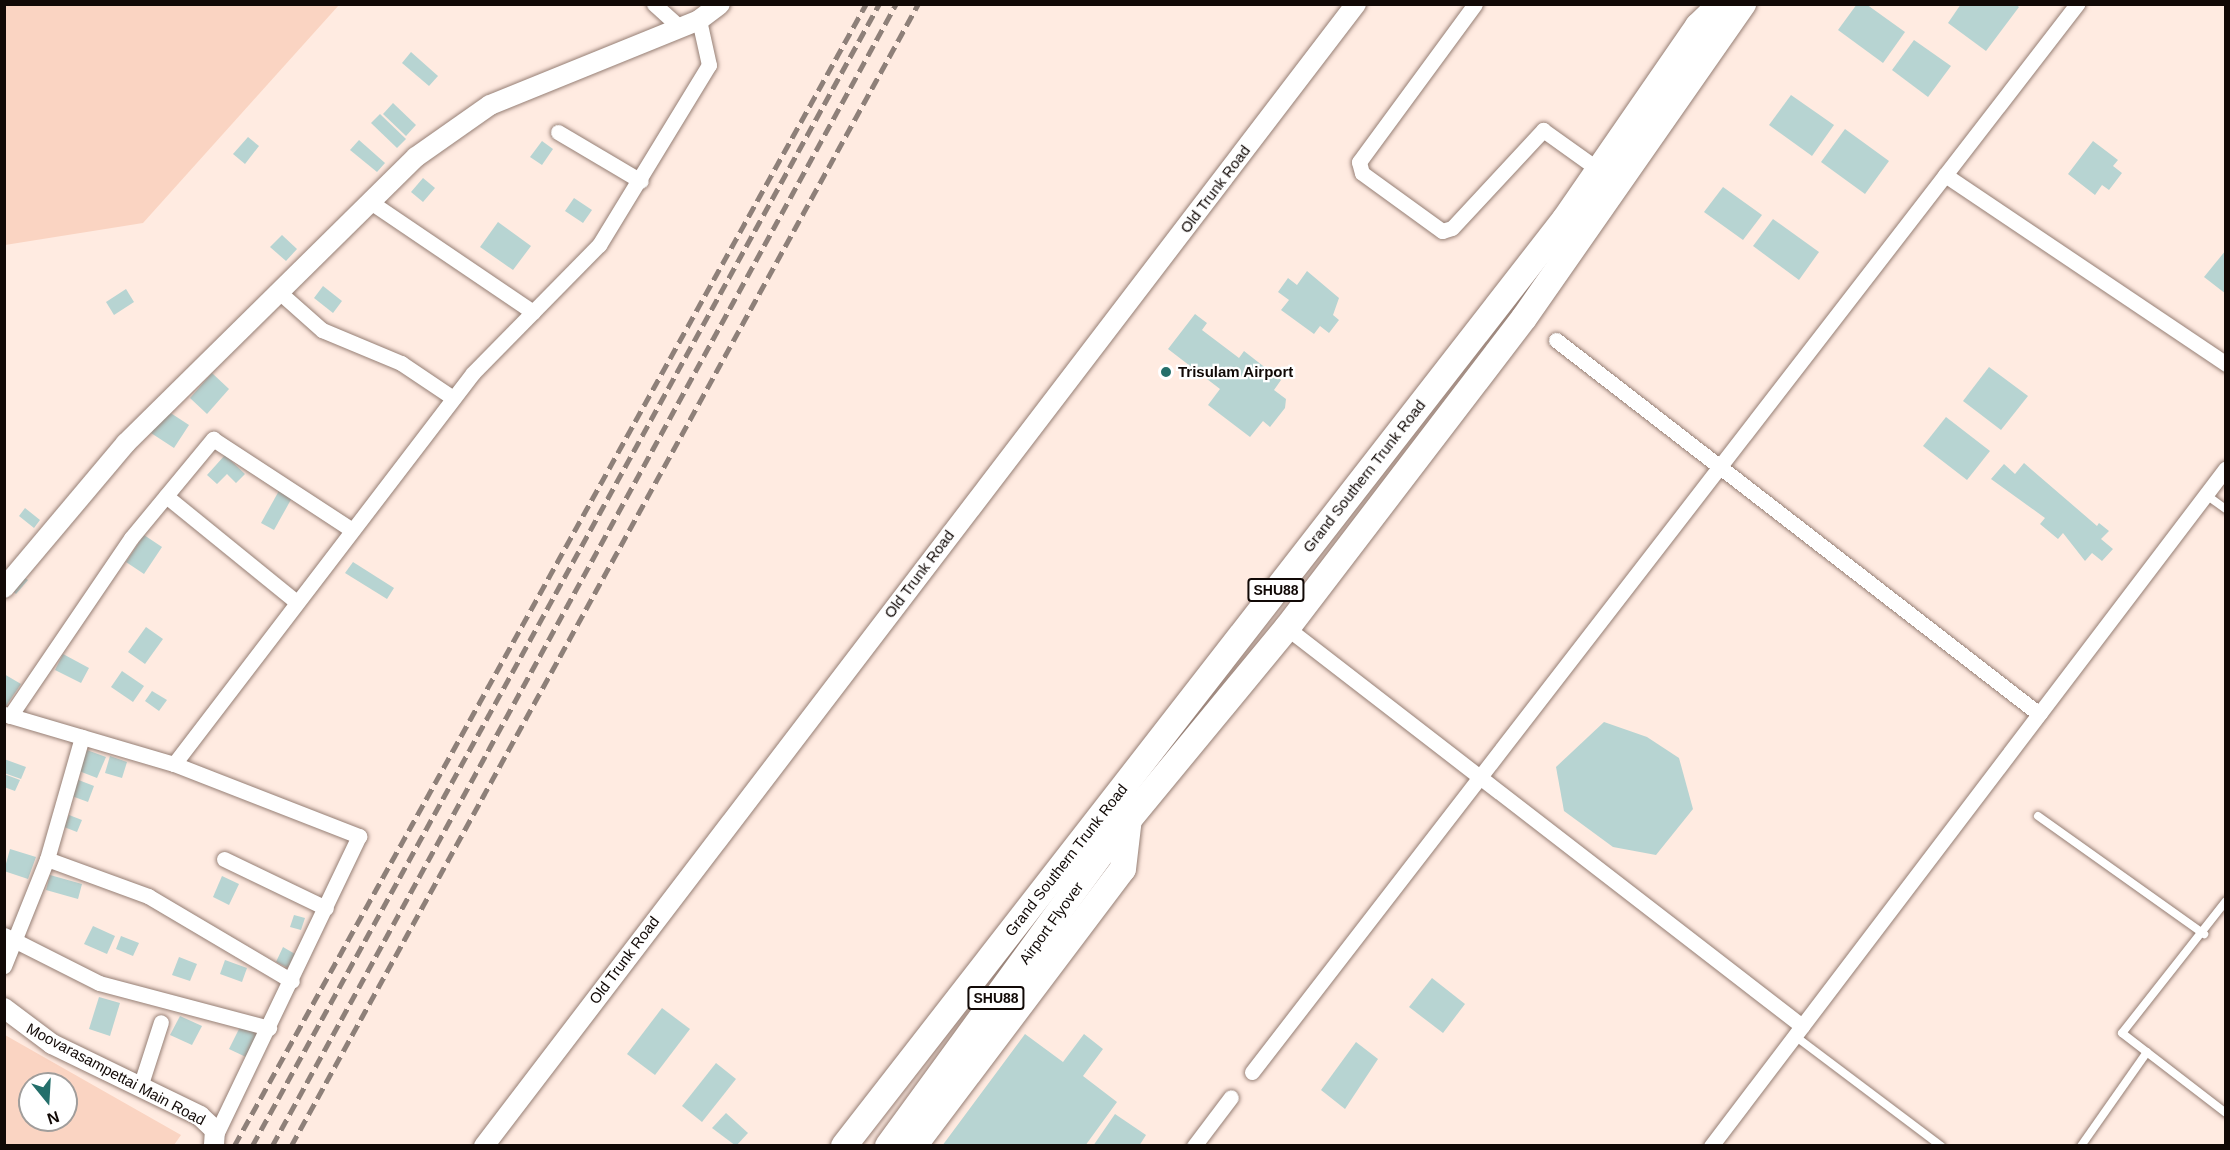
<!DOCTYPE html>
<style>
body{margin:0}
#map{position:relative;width:2230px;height:1150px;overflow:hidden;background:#ffebe1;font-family:Arial,sans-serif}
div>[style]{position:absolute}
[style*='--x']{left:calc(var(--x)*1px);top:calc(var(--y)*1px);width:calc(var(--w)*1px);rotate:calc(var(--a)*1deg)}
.green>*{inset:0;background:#fad4c2}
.building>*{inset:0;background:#b7d4d2}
.roads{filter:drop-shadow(0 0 2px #967f75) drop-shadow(0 0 2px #967f75)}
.service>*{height:8px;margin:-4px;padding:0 4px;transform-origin:4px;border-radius:4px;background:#fff}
.minor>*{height:15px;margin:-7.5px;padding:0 7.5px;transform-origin:7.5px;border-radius:7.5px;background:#fff}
.tertiary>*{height:20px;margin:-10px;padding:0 10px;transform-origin:10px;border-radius:10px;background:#fff}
.primary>*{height:26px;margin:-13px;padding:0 13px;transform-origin:13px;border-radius:13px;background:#fff}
.rail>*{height:4.5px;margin-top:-2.25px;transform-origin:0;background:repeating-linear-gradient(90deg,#8e8079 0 12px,transparent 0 18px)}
.dots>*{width:16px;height:16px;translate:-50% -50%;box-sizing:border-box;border:3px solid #fff;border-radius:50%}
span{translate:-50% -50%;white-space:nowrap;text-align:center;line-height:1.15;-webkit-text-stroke:4.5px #fff;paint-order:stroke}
.shield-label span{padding:2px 4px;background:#fff;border:2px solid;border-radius:4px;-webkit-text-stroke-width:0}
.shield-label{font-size:14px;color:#110906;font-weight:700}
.street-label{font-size:15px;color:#110906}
.poi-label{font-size:15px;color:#110906;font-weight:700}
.left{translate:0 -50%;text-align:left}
.frame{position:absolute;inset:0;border:6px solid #110906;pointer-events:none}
.north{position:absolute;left:18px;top:1072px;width:60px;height:60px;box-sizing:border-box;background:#fff;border:2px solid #a09d9b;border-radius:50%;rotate:162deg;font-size:16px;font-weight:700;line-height:24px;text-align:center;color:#110906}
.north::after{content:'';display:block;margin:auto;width:21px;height:27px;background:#246f6b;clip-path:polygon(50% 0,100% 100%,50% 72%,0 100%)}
</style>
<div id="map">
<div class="green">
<i style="clip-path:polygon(5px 4px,339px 4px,339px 5px,143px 223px,5px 245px)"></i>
<i style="clip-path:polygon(evenodd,5px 1035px,181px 1135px,174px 1145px,5px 1145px,5px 1035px,30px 1084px,66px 1084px,66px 1120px,30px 1120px,30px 1084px)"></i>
</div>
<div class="building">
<i style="clip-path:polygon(1857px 4px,1866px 4px,1905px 32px,1883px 63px,1838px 30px)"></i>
<i style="clip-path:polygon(1961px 4px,2015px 4px,2019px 7px,1986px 51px,1948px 23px)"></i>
<i style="clip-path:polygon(1914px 40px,1951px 66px,1928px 97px,1892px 70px)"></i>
<i style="clip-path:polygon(411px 52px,438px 76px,429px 86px,402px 63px)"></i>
<i style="clip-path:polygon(1791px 95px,1834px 125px,1812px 156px,1769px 125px)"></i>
<i style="clip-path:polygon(393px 103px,416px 125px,406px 136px,383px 114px)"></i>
<i style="clip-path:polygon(380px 114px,406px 139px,397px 148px,371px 123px)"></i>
<i style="clip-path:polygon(1845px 129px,1889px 161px,1865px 194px,1821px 162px)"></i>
<i style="clip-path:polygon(248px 137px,259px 146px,245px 164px,233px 154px)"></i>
<i style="clip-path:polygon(359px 140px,385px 163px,377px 172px,350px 150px)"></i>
<i style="clip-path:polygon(542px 141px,553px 149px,542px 165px,530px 157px)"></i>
<i style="clip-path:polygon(2093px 141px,2118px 160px,2113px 166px,2122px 173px,2109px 190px,2102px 185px,2095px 195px,2068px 174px)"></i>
<i style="clip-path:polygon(423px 178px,435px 188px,423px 202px,411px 192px)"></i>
<i style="clip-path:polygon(1723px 187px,1762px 215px,1743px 240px,1704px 212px)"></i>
<i style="clip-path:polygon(574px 198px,592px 210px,583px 223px,565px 211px)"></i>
<i style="clip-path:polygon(1773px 219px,1819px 252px,1799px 280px,1753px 246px)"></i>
<i style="clip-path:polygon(498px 222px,531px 246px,513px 270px,480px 247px)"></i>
<i style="clip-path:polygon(282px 235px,297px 249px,286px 261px,270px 247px)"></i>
<i style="clip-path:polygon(2226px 250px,2226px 294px,2204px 277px)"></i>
<i style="clip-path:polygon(1307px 271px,1339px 298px,1333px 315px,1339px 320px,1329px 333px,1320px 326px,1314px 334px,1281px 310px,1289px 300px,1278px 292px,1288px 278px,1297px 285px)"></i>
<i style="clip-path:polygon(323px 286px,342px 301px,333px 313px,314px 298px)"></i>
<i style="clip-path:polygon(126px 289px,134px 302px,114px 315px,106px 302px)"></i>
<i style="clip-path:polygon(1195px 314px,1207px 323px,1202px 330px,1239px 358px,1244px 351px,1281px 380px,1274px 390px,1286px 399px,1285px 408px,1270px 427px,1263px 421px,1250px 437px,1208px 405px,1220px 389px,1168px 349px)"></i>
<i style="clip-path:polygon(1989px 367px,2028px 396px,2001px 430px,1963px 401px)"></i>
<i style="clip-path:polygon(212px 373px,229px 389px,207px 414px,190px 398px)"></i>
<i style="clip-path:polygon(166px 410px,189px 425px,174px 448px,151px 433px)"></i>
<i style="clip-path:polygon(1946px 417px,1990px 451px,1967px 480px,1923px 446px)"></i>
<i style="clip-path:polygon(225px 455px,245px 474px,236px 483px,227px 474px,217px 484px,207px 475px)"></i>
<i style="clip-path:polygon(2024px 463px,2097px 526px,2099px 523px,2109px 531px,2101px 539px,2113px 549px,2102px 561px,2092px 553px,2085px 561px,2063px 533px,2058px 539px,2040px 524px,2045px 518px,1991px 479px,2004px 464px,2015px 474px)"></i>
<i style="clip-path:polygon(280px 489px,293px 496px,274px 530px,261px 523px)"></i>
<i style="clip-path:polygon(25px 508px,40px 520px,34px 528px,19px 516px)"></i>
<i style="clip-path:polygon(144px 535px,162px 547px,144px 574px,126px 562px)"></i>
<i style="clip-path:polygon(353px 562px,394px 588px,387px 599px,345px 573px)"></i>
<i style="clip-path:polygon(19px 573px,28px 580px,16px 594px,8px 587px)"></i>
<i style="clip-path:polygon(146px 627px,163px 639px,145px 664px,128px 652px)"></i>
<i style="clip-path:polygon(63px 654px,89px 668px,81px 683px,55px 670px)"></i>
<i style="clip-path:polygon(122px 671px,144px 686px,133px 702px,111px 687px)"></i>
<i style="clip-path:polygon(4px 674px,21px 684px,4px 709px)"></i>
<i style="clip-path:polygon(152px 691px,167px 700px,159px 711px,145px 701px)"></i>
<i style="clip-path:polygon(1604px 722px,1647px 737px,1679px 758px,1693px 809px,1656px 855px,1613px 847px,1564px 811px,1556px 767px)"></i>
<i style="clip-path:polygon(87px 750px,106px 757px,97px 778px,79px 771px)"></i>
<i style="clip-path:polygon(110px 756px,127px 762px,122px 778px,105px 773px)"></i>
<i style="clip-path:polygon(4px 759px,26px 767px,21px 779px,4px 773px)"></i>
<i style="clip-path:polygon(4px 774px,20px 780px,15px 791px,4px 787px)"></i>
<i style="clip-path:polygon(76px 779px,94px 786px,88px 802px,69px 795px)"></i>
<i style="clip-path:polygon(69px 815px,82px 820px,77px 832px,64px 827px)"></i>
<i style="clip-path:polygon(10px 849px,36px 857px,28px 879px,4px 871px)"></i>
<i style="clip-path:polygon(50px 875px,82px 884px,78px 899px,46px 890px)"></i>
<i style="clip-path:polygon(222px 876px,239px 884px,229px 905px,213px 897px)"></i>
<i style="clip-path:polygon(294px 915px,305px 918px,301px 930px,290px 927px)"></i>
<i style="clip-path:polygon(93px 926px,115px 936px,107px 954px,84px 944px)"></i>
<i style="clip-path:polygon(121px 936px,139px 943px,133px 956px,116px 949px)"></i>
<i style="clip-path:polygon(283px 947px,295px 954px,288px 968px,276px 962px)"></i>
<i style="clip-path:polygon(179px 957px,197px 964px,190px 981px,172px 975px)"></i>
<i style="clip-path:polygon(225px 960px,247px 968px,242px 982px,220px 974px)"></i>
<i style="clip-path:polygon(1432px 978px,1465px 1004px,1443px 1033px,1409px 1007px)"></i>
<i style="clip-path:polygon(99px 997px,120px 1003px,110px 1036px,89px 1029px)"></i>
<i style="clip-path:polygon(662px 1008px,690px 1029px,655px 1075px,627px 1054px)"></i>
<i style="clip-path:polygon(180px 1016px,202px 1026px,192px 1045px,170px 1035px)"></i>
<i style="clip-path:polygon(241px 1025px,260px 1035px,248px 1058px,229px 1049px)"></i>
<i style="clip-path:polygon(1025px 1034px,1063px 1062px,1084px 1034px,1103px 1049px,1083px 1076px,1117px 1102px,1085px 1146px,942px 1146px)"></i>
<i style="clip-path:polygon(1356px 1042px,1378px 1059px,1345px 1109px,1321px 1090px)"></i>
<i style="clip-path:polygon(716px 1063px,736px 1079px,702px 1122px,682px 1106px)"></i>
<i style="clip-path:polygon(726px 1113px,748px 1133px,736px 1146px,712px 1128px)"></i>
<i style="clip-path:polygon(1115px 1114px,1146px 1135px,1139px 1146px,1093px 1146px)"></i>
</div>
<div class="roads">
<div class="service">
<i style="--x:2205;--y:494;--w:26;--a:36"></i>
<i style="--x:2038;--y:816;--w:204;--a:35.4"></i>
<i style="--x:2226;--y:901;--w:168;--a:128.2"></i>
<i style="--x:2122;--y:1033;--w:131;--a:37.6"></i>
<i style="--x:1795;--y:1036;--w:183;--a:37"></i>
<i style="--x:2081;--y:1146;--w:115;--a:-54.9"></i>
</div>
<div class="minor">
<i style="--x:654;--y:4;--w:36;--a:42"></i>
<i style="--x:1475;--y:4;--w:196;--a:126.3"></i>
<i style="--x:1359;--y:162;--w:11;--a:75"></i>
<i style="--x:1362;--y:173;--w:99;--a:35.9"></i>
<i style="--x:1442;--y:231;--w:10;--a:-17"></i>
<i style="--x:1452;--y:228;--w:134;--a:-47.1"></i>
<i style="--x:1543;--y:130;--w:69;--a:35.5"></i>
<i style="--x:558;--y:132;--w:96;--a:30.6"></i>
<i style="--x:1945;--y:175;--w:339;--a:33.9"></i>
<i style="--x:369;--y:201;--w:198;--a:34.1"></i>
<i style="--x:278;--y:291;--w:59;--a:41.6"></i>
<i style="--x:322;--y:330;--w:86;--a:22.7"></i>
<i style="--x:401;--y:363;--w:63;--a:33.9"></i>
<i style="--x:1556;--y:340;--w:611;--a:37.75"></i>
<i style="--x:166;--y:496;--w:165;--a:39.1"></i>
<i style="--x:1287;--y:628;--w:651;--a:37.7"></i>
<i style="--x:4;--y:714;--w:177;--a:16.4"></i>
<i style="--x:174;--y:764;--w:199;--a:21.3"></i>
<i style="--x:359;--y:836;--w:333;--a:115.6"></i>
<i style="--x:10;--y:716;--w:215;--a:-55.8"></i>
<i style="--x:131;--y:538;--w:129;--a:-50.4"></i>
<i style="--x:213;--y:439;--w:166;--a:33.2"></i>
<i style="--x:174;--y:764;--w:492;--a:-52.6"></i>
<i style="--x:473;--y:373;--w:180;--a:-45.5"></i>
<i style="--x:599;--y:245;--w:211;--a:-58.6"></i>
<i style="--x:709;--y:65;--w:46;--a:-102.5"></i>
<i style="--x:47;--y:859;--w:108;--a:20.1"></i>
<i style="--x:148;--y:896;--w:167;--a:30.6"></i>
<i style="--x:224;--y:859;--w:113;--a:25.7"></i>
<i style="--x:4;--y:935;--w:106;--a:26.8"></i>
<i style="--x:99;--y:983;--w:176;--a:14.8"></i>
<i style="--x:4;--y:966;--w:115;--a:-68.1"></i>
<i style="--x:47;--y:859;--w:127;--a:-74"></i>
<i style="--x:1252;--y:1072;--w:1350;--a:-52.31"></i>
<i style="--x:140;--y:1087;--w:68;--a:-72.1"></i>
<i style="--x:1194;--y:1146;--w:61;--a:-52.9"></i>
<i style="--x:1711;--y:1146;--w:851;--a:-52.78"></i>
</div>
<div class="tertiary">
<i style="--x:4;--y:588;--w:189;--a:-49.9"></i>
<i style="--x:126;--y:443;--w:407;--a:-44.6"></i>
<i style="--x:416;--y:157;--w:90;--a:-35.1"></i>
<i style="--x:490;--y:105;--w:226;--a:-22.1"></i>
<i style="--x:699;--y:20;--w:26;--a:-37"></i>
<i style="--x:4;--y:1008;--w:60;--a:36.9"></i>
<i style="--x:52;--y:1044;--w:165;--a:25.9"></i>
<i style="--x:200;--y:1116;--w:21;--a:43"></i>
<i style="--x:215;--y:1130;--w:16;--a:94"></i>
<i style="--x:484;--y:1146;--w:1437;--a:-52.64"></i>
</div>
<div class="primary">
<i style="--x:844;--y:1146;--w:1174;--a:-52.13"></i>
<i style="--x:1565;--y:219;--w:234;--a:-55.4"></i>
<i style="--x:1698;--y:26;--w:32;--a:-44"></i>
<i style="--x:888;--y:1146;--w:365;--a:-53.9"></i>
<i style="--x:1103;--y:851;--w:289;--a:-50.5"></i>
<i style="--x:1287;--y:628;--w:390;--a:-52.6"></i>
<i style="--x:1524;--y:318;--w:383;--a:-55.1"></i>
<i style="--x:914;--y:1146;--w:347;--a:-53"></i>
<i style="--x:1123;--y:869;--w:51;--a:-83.3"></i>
</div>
</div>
<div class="rail">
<i style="--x:234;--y:1146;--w:1305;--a:-61.04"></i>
<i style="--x:252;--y:1146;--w:1303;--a:-61.23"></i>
<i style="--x:272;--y:1146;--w:1301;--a:-61.35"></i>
<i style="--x:291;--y:1146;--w:1303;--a:-61.23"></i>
</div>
<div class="dots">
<i style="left:1166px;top:372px;background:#246f6b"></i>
</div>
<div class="shield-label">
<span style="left:1276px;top:590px">SHU88</span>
<span style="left:996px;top:998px">SHU88</span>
</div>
<div class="street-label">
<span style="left:1215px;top:189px;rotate:-53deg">Old Trunk Road</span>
<span style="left:1364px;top:476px;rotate:-52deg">Grand Southern Trunk Road</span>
<span style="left:919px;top:574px;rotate:-53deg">Old Trunk Road</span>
<span style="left:1066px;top:860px;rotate:-52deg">Grand Southern Trunk Road</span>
<span style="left:1051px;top:923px;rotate:-54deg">Airport Flyover</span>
<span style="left:624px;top:960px;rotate:-53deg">Old Trunk Road</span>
<span style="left:116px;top:1074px;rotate:28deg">Moovarasampettai Main Road</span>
</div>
<div class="poi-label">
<span class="left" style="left:1178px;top:372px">Trisulam Airport</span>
</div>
<div class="frame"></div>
<div class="north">N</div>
</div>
